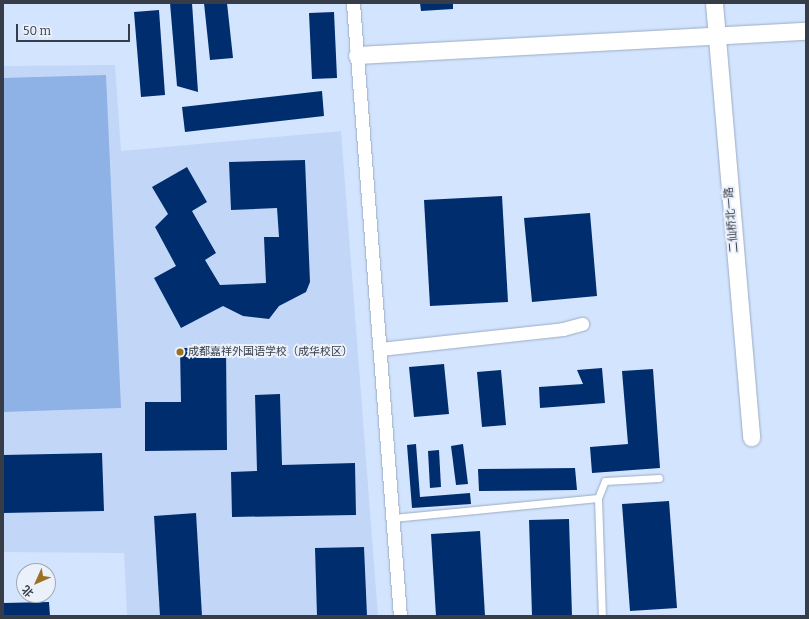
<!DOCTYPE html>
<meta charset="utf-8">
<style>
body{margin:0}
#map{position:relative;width:809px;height:619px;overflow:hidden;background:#d3e4fe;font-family:Bitter,"Noto Sans SC",serif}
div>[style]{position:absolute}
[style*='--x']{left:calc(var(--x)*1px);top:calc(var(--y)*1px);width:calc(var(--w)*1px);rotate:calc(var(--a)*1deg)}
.built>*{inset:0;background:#c2d7f7}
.green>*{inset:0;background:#8eb1e6}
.building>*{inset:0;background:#002d6d}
.roads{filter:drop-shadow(0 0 1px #9babc3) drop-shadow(0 0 1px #9babc3)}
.service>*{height:7px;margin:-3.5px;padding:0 3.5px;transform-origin:3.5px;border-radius:3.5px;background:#fff}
.minor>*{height:13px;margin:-6.5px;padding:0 6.5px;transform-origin:6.5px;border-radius:6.5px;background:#fff}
.tertiary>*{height:17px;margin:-8.5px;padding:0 8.5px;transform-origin:8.5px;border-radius:8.5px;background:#fff}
.dots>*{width:11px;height:11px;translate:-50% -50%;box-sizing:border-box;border:2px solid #eaf1fb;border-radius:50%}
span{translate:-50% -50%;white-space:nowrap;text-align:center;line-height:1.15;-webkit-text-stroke:4px #eaf1fb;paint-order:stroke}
.street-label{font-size:11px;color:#373d48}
.poi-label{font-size:11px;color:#373d48}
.left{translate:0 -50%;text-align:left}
.frame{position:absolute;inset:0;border:4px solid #373d48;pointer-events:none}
.north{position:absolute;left:16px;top:563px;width:40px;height:40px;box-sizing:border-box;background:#eaf1fb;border:1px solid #a2a9b3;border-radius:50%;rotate:225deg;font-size:11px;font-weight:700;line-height:16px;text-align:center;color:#373d48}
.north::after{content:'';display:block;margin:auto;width:14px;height:18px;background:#9b701e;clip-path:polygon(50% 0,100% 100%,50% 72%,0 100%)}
.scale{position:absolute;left:16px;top:24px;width:114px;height:18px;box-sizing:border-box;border:2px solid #373d48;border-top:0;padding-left:5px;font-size:12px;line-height:14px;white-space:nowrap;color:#373d48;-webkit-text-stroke:3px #eaf1fb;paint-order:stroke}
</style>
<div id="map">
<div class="built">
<i style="clip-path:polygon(115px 65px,121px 151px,341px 131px,378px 616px,127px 616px,124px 553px,3px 552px,3px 66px)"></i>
</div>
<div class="green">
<i style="clip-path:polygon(106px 75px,121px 408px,3px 412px,3px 78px)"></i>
</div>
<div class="building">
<i style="clip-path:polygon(170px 3px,192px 3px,198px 92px,177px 86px)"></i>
<i style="clip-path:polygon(204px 3px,227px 3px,233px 58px,210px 60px)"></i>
<i style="clip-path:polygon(420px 3px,453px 3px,453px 9px,421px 11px)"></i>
<i style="clip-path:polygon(159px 10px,165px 95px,141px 97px,134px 12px)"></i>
<i style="clip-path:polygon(334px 12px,337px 78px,312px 79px,309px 13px)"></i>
<i style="clip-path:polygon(322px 91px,324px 116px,185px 132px,182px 107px)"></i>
<i style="clip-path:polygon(305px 160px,310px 282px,306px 292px,279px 306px,269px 319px,243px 316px,223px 306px,181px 328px,154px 278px,176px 266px,155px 227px,168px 214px,152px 187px,187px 167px,207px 202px,192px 211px,216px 253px,205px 260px,220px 285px,266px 283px,264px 237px,279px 237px,277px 208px,231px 210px,229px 162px)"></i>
<i style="clip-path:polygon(502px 196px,508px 302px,430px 306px,424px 200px)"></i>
<i style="clip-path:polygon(590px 213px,597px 296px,532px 302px,524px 218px)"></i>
<i style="clip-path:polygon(180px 348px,226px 348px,227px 450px,145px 451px,145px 402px,181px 402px)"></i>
<i style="clip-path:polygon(444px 364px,449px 414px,414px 417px,409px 367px)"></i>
<i style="clip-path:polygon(602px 368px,605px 403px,540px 408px,539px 387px,583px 384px,577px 370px)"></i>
<i style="clip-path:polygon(653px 369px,660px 468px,592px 473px,590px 447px,628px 444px,622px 371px)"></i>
<i style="clip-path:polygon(501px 370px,506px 425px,482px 427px,477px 372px)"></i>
<i style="clip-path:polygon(280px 394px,282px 465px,355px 463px,356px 515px,232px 517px,231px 472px,257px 471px,255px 395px)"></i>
<i style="clip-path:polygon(416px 444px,420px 497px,470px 493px,471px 504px,412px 508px,407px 445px)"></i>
<i style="clip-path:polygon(463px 444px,468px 484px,456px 485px,451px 446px)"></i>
<i style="clip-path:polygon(439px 450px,441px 487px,430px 488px,428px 451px)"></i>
<i style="clip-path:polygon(102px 453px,104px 511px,3px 513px,3px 455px)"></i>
<i style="clip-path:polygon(575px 468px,577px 490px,479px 491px,478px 469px)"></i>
<i style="clip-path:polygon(669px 501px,677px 608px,630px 611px,622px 504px)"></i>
<i style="clip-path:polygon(196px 513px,202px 616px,160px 616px,154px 516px)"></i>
<i style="clip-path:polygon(569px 519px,572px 616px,532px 616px,529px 520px)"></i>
<i style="clip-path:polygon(480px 531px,485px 616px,436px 616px,431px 534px)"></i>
<i style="clip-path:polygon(364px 547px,367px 616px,317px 616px,315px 548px)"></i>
<i style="clip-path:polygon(49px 602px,50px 616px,3px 616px,3px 603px)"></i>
</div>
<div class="roads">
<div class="service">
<i style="--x:598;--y:498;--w:118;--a:88.1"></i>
<i style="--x:393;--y:518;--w:206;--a:-5.6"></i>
<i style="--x:598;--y:498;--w:18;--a:-68"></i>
<i style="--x:605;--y:481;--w:54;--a:-3.2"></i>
</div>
<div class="minor">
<i style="--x:353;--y:3;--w:615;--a:85.62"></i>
<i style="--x:380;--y:349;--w:184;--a:-6.2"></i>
<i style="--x:563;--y:329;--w:20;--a:-15"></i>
</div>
<div class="tertiary">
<i style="--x:714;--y:3;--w:436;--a:85.1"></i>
<i style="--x:357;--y:55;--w:450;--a:-3.1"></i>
</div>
</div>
<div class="dots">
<i style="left:180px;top:352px;background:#9b701e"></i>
</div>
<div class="street-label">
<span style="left:732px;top:220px;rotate:-95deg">二仙桥北一路</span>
</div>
<div class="poi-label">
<span class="left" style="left:188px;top:352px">成都嘉祥外国语学校（成华校区）</span>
</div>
<div class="frame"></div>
<div class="north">北</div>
<div class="scale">50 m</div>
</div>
